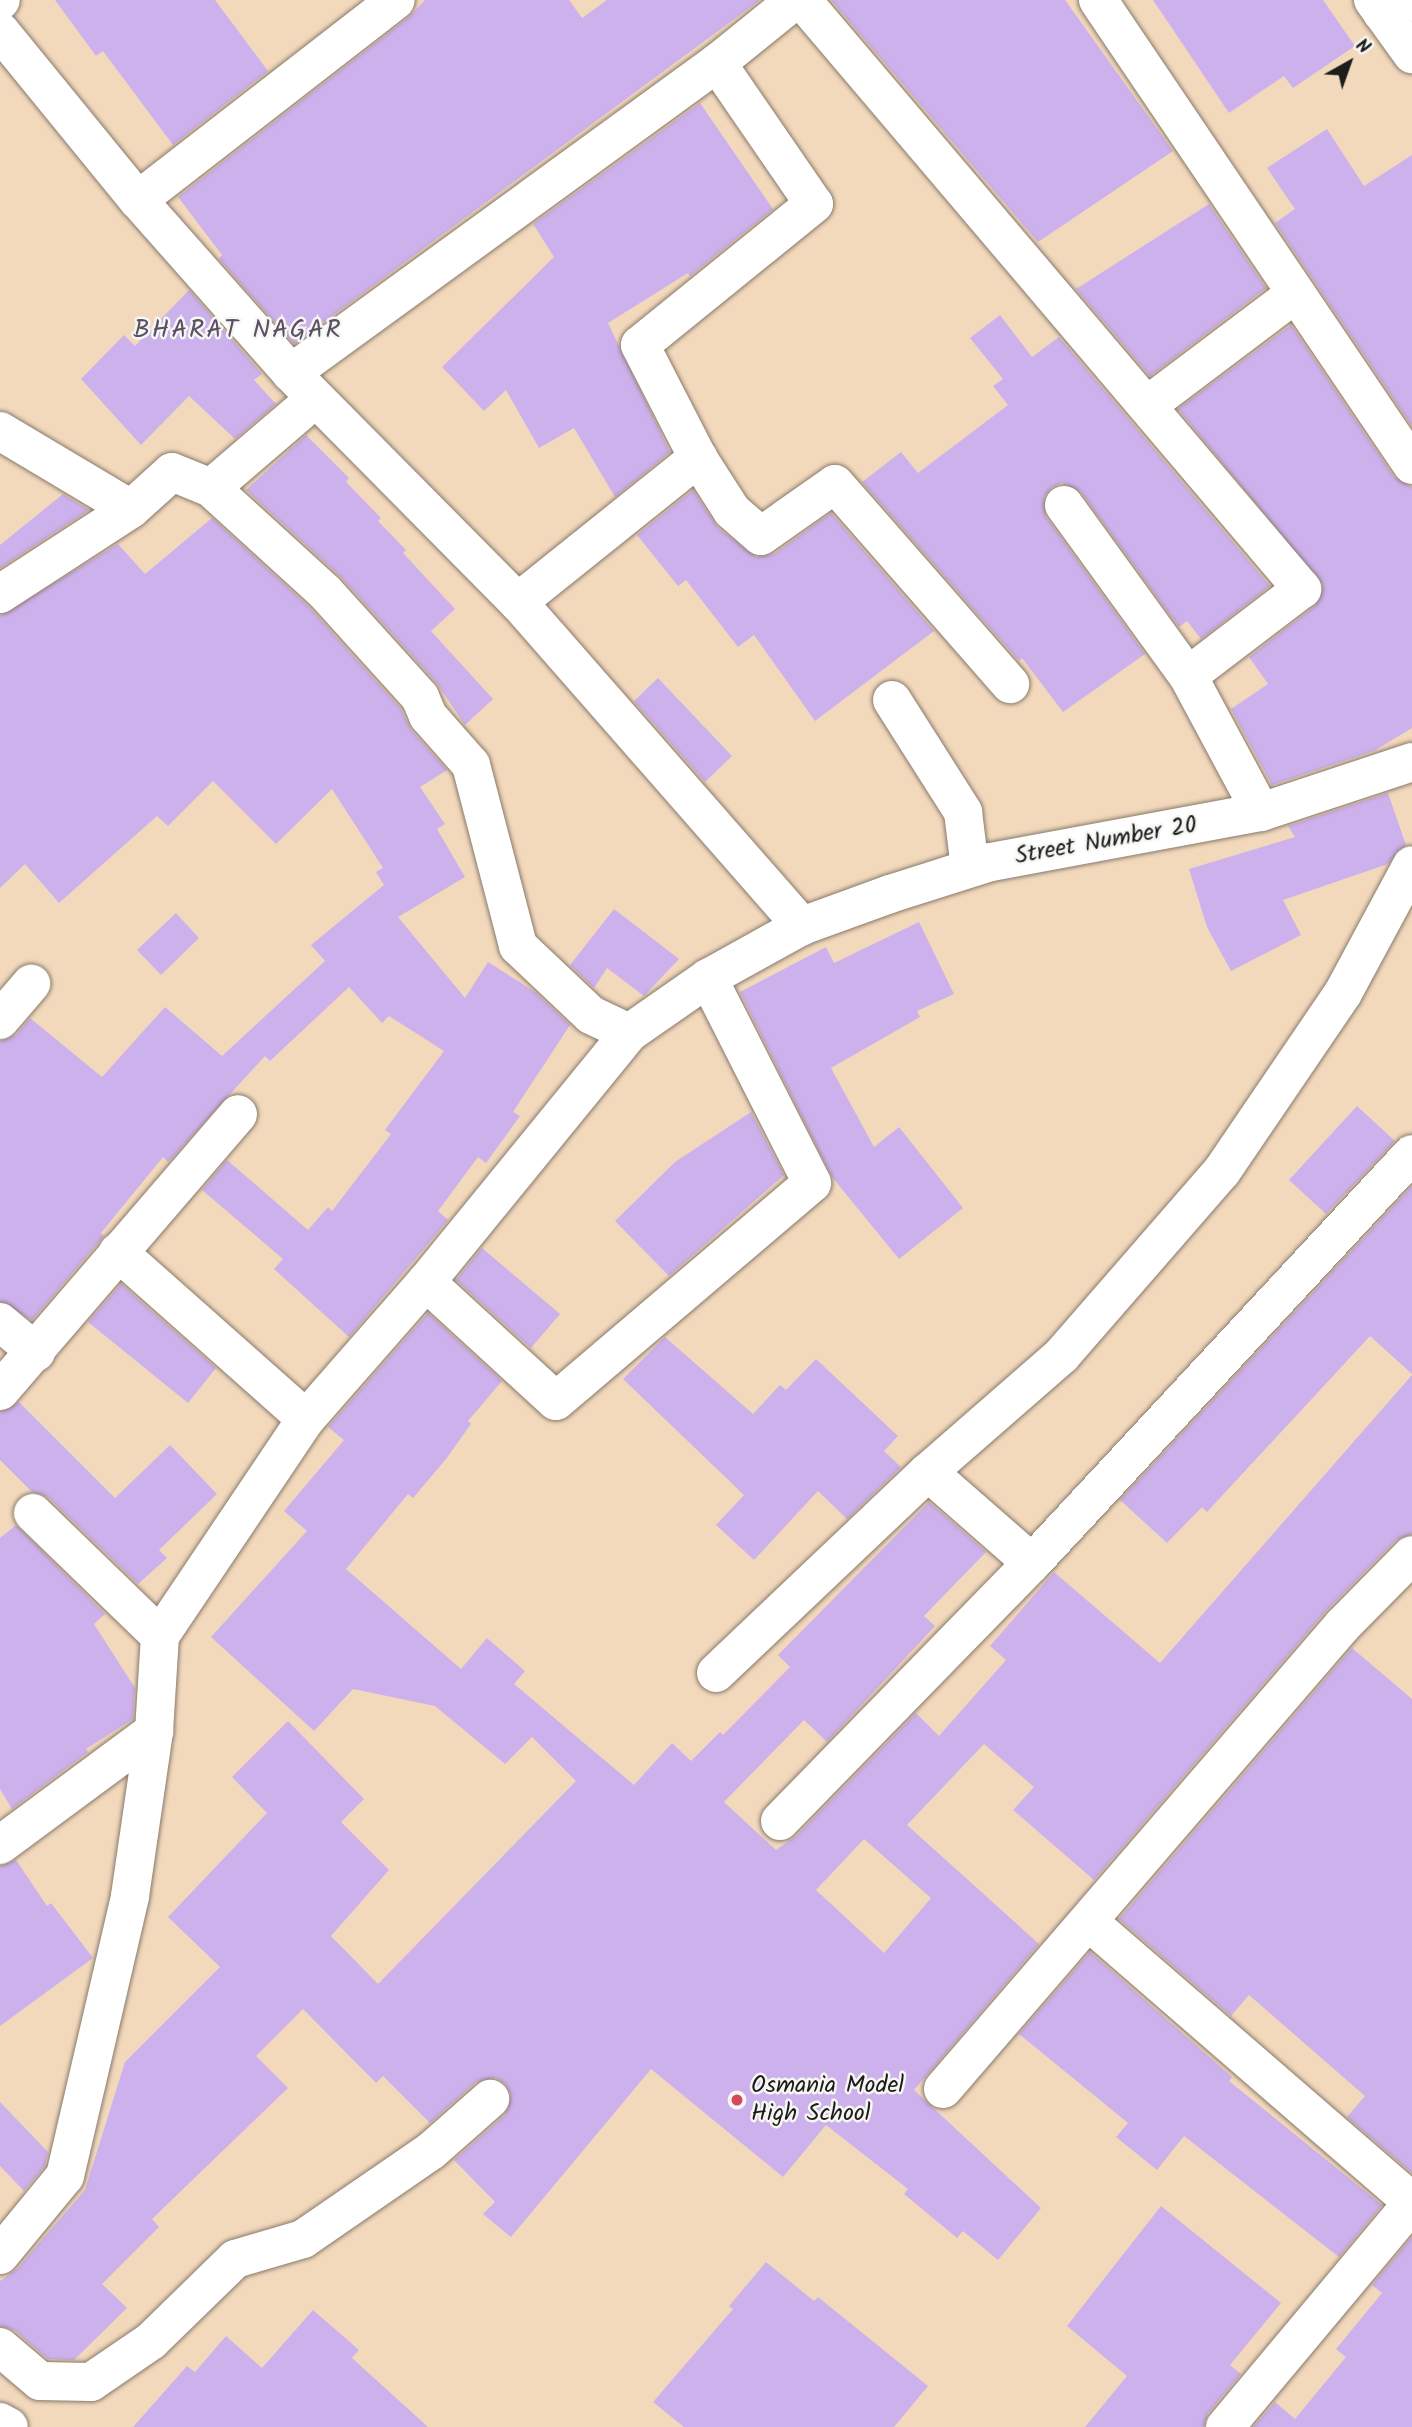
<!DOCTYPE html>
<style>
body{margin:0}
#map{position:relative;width:1412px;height:2427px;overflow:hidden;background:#f3d9bc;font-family:Kalam,sans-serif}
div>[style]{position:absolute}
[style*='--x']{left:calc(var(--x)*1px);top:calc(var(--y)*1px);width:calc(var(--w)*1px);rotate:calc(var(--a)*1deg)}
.building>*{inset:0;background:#cdb1ed}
.roads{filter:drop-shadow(0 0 2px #887a6c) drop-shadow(0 0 2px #887a6c)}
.minor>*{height:38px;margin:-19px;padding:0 19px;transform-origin:19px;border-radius:19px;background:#fff}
.tertiary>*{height:38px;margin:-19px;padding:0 19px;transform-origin:19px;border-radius:19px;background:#fff}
.dots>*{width:19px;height:19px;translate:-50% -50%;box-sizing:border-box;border:4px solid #f6f6f2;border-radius:50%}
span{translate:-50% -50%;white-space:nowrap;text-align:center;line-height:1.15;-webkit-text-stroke:5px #f6f6f2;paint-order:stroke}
.street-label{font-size:24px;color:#1c1c1c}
.poi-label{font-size:24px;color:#1c1c1c}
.left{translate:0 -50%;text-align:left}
.neighbourhood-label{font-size:26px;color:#5a5065;letter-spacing:2px}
.north{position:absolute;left:1314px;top:28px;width:70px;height:70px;-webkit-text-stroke:5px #f6f6f2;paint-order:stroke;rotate:40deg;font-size:19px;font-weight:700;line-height:28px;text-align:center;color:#1c1c1c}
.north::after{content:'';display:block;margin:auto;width:24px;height:32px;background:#1c1c1c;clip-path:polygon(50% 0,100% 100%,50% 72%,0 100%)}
</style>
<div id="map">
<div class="building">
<i style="clip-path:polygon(55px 0,215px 0,268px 71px,173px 145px,103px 51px,96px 56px)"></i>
<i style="clip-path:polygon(425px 0,569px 0,582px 18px,607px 0,760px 0,294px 344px,219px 259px,222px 255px,178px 197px,409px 17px)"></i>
<i style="clip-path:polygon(831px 0,1065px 0,1173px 151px,1038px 242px)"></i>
<i style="clip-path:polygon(1153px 0,1323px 0,1355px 46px,1293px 88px,1284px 76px,1229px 113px)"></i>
<i style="clip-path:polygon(700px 103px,773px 209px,690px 276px,688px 273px,608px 323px,670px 452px,615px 497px,574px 428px,539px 448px,506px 390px,484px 411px,442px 367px,554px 257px,533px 224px)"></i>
<i style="clip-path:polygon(1327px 129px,1364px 186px,1412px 155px,1412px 426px,1275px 223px,1295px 209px,1267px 168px)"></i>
<i style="clip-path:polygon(1209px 204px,1266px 288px,1150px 376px,1076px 289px)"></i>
<i style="clip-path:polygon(189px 290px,262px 374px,254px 380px,276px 404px,235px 439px,189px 396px,141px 445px,81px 379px,124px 335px,135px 346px)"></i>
<i style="clip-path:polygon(1000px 315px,1032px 357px,1059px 337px,1270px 586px,1201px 639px,1187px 621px,1179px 627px,1081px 492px,1062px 483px,1052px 487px,1044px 497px,1046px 517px,1145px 654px,1063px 712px,1022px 658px,1019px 661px,862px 482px,901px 452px,918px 473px,1008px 405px,993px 386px,1003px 379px,970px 338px)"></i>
<i style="clip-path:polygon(1291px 325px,1394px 477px,1412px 487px,1412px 728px,1374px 751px,1272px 785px,1231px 709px,1268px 684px,1249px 657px,1315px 606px,1323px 585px,1178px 409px)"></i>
<i style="clip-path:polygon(306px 435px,349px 478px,346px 482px,381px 518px,378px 521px,406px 550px,403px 553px,455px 609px,431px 631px,493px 699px,465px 725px,436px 682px,341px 577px,246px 490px)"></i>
<i style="clip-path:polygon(693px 490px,718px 528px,756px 557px,774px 554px,831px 513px,934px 631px,815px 721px,754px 635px,738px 647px,686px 580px,678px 586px,637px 535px)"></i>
<i style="clip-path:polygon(63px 494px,89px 510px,0 568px,0 545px)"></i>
<i style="clip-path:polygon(212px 518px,309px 607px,401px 709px,411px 730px,447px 770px,420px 787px,445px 824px,437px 829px,465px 877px,398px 917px,465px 998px,488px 962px,535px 992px,570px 1025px,513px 1112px,520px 1116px,486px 1163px,478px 1157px,438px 1211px,448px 1220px,349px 1337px,274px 1269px,283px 1259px,202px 1190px,227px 1160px,308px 1230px,328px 1207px,332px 1211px,391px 1134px,385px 1130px,444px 1051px,389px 1016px,382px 1023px,349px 987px,270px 1061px,265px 1056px,168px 1162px,163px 1157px,101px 1233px,104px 1236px,99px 1242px,32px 1320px,0 1301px,0 1041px,16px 1035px,30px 1018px,102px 1077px,165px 1007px,222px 1056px,325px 961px,311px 945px,384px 885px,376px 872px,383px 868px,332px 789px,276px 844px,213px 781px,168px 826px,157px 816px,59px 903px,25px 864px,0 888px,0 616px,118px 544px,145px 574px)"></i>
<i style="clip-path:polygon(658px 678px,732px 756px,705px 782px,634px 701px)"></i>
<i style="clip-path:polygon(1388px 793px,1406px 845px,1388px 864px,1283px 900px,1301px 935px,1231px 971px,1207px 927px,1189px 869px,1295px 837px,1288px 826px)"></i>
<i style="clip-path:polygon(614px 909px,679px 959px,644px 996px,607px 968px,594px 988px,570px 965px)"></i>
<i style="clip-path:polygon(176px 913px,199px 938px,161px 975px,137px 950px)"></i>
<i style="clip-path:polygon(919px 922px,954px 994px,917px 1011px,920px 1017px,831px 1068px,874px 1147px,899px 1127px,963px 1208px,899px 1259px,832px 1177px,740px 992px,826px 947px,834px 963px)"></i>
<i style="clip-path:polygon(1357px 1106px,1395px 1141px,1326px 1214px,1289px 1180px)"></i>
<i style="clip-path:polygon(751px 1112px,784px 1175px,669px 1276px,615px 1221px,675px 1162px)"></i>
<i style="clip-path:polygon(1412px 1186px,1412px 1374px,1370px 1336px,1207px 1512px,1202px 1507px,1167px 1543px,1120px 1500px)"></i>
<i style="clip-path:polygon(482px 1248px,560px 1314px,531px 1348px,456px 1280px)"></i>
<i style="clip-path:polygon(121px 1284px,216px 1368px,188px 1403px,88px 1322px)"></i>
<i style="clip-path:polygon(evenodd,428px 1313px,502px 1381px,468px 1421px,471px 1424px,446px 1459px,413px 1498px,408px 1494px,346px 1569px,461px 1669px,487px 1638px,525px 1671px,514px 1684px,634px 1785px,672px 1743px,691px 1761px,720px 1732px,723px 1735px,790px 1667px,778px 1655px,929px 1502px,986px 1552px,924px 1616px,935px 1626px,827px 1742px,804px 1720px,724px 1802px,776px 1850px,796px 1836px,916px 1713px,939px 1736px,1006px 1660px,990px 1646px,1054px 1572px,1160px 1663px,1412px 1375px,1412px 1534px,1396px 1540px,1326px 1611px,1094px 1880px,1013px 1810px,1034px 1787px,984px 1744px,907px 1825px,1039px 1944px,914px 2090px,1041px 2208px,998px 2260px,963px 2231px,957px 2238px,904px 2194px,908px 2189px,826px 2125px,783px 2177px,651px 2069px,511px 2237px,483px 2214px,495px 2202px,454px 2160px,505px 2115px,511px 2095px,506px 2084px,496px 2078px,476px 2082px,430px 2123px,383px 2076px,376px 2083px,303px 2009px,256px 2056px,288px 2088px,152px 2219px,159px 2227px,102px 2284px,127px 2308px,74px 2360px,48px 2359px,14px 2330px,0 2326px,0 2281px,17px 2269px,85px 2190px,125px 2062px,220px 1967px,168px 1917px,267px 1813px,232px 1777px,288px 1721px,364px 1799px,341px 1822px,389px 1870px,331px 1936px,378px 1984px,576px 1781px,532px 1737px,505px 1764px,435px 1706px,353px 1689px,314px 1731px,211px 1637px,307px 1531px,284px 1511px,344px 1440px,328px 1427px,428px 1313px,864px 1839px,931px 1898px,884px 1953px,816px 1890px,864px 1839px)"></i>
<i style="clip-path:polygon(665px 1337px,753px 1414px,780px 1385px,786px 1390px,816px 1359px,898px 1436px,884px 1451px,901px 1467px,847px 1519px,818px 1491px,754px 1560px,716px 1525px,744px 1495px,623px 1379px)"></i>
<i style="clip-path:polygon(19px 1402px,115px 1498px,170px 1445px,217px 1494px,159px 1550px,167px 1558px,138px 1584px,48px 1497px,32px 1492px,0 1460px,0 1412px)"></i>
<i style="clip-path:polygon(16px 1525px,105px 1614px,94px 1624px,135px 1688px,133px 1719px,86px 1749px,88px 1752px,12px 1809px,0 1789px,0 1538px)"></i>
<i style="clip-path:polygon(1352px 1648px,1412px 1699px,1412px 2173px,1347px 2117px,1365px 2096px,1249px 1995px,1231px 2016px,1119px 1919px)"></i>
<i style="clip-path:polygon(16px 1860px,47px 1906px,51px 1903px,93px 1958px,0 2026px,0 1866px)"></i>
<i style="clip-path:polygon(1090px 1952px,1232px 2077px,1229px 2081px,1382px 2205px,1339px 2257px,1184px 2136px,1157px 2170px,1116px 2137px,1128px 2123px,1019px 2034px)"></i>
<i style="clip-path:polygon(0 2102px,48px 2152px,45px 2166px,24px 2191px,0 2166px)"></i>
<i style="clip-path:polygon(1161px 2206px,1281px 2303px,1230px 2365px,1241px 2374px,1208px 2413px,1204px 2427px,1085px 2427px,1127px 2376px,1067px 2326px)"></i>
<i style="clip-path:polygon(1412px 2237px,1412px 2427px,1253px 2427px,1275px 2402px,1295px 2419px,1346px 2357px,1336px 2349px,1382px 2293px,1372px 2285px)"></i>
<i style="clip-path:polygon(766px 2262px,814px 2301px,818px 2297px,928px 2386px,894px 2427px,684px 2427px,653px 2402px,733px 2309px,729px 2306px)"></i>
<i style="clip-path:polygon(313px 2310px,359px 2350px,352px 2358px,428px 2427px,133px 2427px,187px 2366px,195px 2372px,226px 2336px,262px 2368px)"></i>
</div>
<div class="roads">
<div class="minor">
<i style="--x:802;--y:0;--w:773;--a:49.67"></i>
<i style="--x:1302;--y:589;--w:143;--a:142.7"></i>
<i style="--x:1098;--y:0;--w:561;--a:55.97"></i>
<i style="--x:0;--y:1;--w:1;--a:-45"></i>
<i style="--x:1382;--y:13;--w:33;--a:-23"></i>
<i style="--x:0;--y:31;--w:218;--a:50.8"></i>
<i style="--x:138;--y:200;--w:231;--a:48.5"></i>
<i style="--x:291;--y:373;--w:322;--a:45.3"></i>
<i style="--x:518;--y:602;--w:431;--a:48.8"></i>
<i style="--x:717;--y:63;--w:171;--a:55.5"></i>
<i style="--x:814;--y:204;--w:224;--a:141"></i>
<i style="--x:640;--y:345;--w:127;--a:62.8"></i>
<i style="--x:698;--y:458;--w:63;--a:57.3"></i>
<i style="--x:732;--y:511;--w:38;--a:41"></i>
<i style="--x:761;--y:536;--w:90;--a:-35.1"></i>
<i style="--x:835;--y:484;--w:266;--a:48.8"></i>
<i style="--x:138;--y:200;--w:326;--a:-37.8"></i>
<i style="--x:291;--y:373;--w:527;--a:-36.04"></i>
<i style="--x:717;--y:63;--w:100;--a:-38.9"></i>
<i style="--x:1149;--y:404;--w:183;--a:-37"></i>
<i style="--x:0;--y:431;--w:152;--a:30.8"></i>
<i style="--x:211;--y:488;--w:154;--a:42.4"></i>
<i style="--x:325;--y:592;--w:142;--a:47.9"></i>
<i style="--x:420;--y:697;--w:21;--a:67"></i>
<i style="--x:428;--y:716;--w:65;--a:48.7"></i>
<i style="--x:471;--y:765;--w:187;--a:75.4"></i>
<i style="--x:518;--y:946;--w:100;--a:43.4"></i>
<i style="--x:591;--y:1015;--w:42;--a:25.3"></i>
<i style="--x:1064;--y:505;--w:211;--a:54.1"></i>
<i style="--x:1188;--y:676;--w:154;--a:61.8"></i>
<i style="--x:0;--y:594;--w:156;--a:-33"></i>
<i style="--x:131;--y:509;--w:55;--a:-42.1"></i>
<i style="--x:172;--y:472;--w:42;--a:22.3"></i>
<i style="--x:211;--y:488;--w:137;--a:-40.6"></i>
<i style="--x:518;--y:602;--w:231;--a:-38.7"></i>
<i style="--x:892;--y:700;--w:133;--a:57.6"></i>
<i style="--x:963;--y:812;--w:56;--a:82.9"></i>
<i style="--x:0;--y:1020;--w:48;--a:-49.3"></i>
<i style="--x:118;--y:1252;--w:251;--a:41.6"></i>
<i style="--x:426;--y:1282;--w:176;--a:42.5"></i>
<i style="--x:556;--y:1401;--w:336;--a:-40.4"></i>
<i style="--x:812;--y:1183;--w:230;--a:-116.9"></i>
<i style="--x:0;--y:1322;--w:47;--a:39.8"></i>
<i style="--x:0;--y:1391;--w:365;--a:-49.3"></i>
<i style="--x:928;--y:1472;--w:138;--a:41.2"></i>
<i style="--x:33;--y:1513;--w:177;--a:44.1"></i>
<i style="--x:716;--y:1673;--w:292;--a:-43.5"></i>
<i style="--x:928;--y:1472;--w:178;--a:-41.1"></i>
<i style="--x:1062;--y:1355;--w:244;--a:-49"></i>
<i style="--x:1222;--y:1171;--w:215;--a:-55.8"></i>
<i style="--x:1343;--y:993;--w:145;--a:-61.7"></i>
<i style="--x:780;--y:1821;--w:361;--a:-45.7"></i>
<i style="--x:1032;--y:1563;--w:558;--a:-47.1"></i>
<i style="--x:0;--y:1845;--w:192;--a:-36.5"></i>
<i style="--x:1089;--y:1922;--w:427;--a:40.9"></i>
<i style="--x:943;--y:2089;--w:613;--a:-49.24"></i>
<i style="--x:1343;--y:1625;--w:98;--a:-45.4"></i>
<i style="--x:0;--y:2255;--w:102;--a:-50.6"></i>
<i style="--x:65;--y:2176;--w:287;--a:-76.9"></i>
<i style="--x:130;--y:1896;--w:167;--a:-81.7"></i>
<i style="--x:154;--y:1731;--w:95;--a:-86.4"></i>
<i style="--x:160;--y:1636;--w:262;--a:-56.1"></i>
<i style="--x:306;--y:1419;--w:182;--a:-48.8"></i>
<i style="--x:426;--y:1282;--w:321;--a:-50.8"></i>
<i style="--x:629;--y:1033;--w:96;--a:-34.8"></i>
<i style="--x:708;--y:978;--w:107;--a:-29"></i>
<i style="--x:802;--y:926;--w:94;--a:-20"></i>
<i style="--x:890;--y:894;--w:106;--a:-17.6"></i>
<i style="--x:991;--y:862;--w:275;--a:-10.5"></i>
<i style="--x:1261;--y:812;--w:159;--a:-18.3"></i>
<i style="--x:0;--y:2347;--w:52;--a:40.4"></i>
<i style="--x:40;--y:2381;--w:51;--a:1.1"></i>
<i style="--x:91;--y:2382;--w:73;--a:-34.3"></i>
<i style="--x:151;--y:2341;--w:117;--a:-44.3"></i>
<i style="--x:235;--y:2259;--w:71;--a:-16.4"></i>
<i style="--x:303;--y:2239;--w:155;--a:-34.5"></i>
<i style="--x:431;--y:2151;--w:79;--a:-41.4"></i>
<i style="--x:1225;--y:2427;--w:292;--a:-50.1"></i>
</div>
<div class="tertiary">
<i style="--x:1373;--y:0;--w:67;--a:54.2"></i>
<i style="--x:0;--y:2422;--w:10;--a:29"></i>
</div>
</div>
<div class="dots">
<i style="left:737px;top:2100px;background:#d1495b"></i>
</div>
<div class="street-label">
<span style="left:1106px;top:841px;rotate:-10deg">Street Number 20</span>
</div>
<div class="poi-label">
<span class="left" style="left:751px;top:2100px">Osmania Model<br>High School</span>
</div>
<div class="neighbourhood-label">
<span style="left:238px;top:331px">BHARAT NAGAR</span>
</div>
<div class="north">N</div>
</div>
